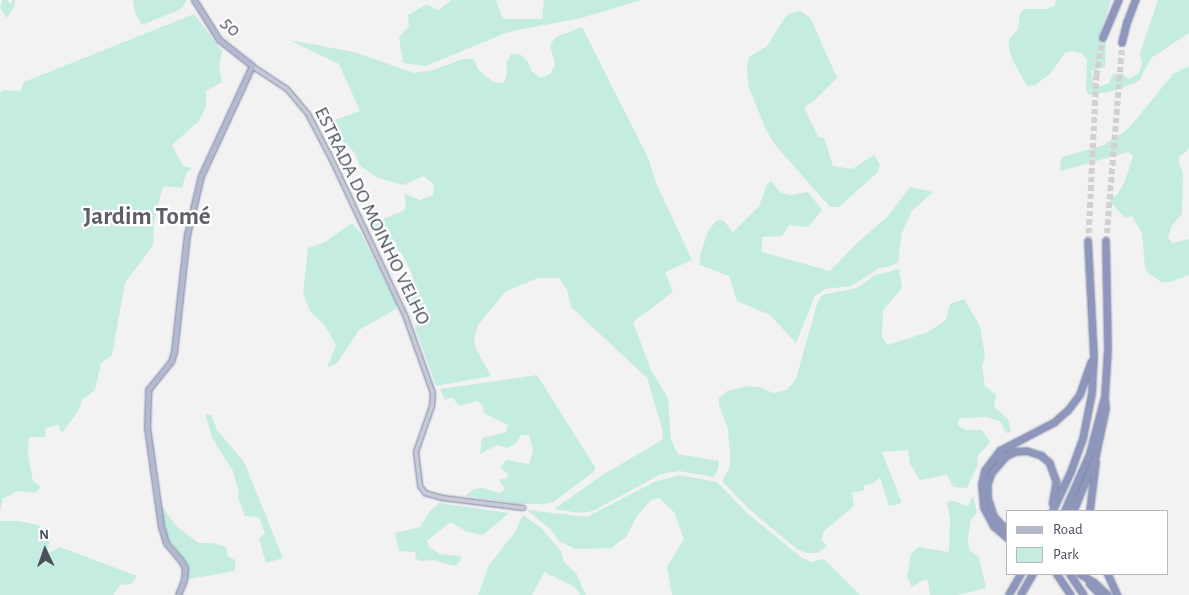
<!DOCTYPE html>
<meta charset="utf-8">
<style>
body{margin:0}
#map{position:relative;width:1189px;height:595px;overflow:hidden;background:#f3f2f2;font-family:"Alegreya Sans",sans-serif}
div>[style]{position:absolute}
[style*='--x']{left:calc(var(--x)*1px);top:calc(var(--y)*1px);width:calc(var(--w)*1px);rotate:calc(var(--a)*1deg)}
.green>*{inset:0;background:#c5ece0}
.highway-tunnel>*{height:5.5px;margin-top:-2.75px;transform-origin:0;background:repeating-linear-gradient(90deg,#d1d1d4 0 5.5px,transparent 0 8.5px)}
.roads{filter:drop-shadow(0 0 1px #7981a7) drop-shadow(0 0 1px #7981a7)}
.minor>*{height:4px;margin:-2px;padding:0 2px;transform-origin:2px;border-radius:2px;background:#c6cad5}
.major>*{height:4.5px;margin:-2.25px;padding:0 2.25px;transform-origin:2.25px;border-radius:2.25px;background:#b4b9cd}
.highway>*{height:5.5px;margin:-2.75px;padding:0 2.75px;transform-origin:2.75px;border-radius:2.75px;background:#8e97bb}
span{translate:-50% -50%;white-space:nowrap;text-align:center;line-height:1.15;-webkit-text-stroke:4.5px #fff;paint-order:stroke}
.street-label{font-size:20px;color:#4b4f5d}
.district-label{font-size:25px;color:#5e5f66;font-weight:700}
.legend{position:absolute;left:1006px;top:510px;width:162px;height:65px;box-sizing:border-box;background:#fff;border:1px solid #b7b9be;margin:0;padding:6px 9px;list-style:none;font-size:15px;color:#4b4f5d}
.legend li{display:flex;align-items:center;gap:10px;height:25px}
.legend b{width:25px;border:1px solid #b7b9be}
.north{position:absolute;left:20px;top:525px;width:50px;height:50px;-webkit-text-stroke:4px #fff;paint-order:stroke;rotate:357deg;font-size:14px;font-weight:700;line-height:20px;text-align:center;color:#4b4f5d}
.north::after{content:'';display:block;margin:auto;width:18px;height:22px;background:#4b4f5d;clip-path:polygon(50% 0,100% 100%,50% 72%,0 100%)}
</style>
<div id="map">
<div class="green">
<i style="clip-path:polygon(3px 0,7px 0,11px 5px,12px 0,15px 0,14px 7px,7px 18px,0 8px)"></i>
<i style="clip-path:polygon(133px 0,187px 0,181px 9px,142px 25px,135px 13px)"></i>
<i style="clip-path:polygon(452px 0,496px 0,503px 19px,542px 19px,544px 0,642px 0,581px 18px,508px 32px,426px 66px,403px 63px,399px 37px,409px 26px,408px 15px,427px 4px,438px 10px)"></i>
<i style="clip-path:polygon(1056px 0,1111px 0,1099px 39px,1106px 44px,1105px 67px,1091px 71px,1095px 88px,1109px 83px,1113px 74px,1122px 73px,1129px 79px,1139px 73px,1142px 64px,1140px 53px,1158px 0,1189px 0,1189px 33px,1151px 58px,1139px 81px,1114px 91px,1089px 95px,1086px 90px,1087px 60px,1082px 53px,1071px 51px,1065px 53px,1049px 75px,1035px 85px,1027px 86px,1013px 61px,1009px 49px,1009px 39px,1018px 29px,1020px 13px,1025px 9px,1046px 9px,1055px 6px)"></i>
<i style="clip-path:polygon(801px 11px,811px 19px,837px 78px,815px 100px,804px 107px,818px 137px,824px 138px,833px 166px,852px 169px,874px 155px,880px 165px,878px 172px,839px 207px,830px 207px,776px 146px,766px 130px,749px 88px,747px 69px,749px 57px,767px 46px,784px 19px,789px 14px)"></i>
<i style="clip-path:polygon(194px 14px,222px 51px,219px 67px,222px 82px,206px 91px,206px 107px,199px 121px,172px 145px,183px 166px,192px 168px,186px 173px,182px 188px,163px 186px,154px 221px,153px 245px,125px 283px,112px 355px,101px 363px,95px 390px,82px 400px,79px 410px,62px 433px,58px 425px,45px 428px,46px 437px,29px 437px,28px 454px,33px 481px,41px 487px,36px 493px,18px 491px,2px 499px,0 513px,0 92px,4px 90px,20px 91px,24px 82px)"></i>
<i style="clip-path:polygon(582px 27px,648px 158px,657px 185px,692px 260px,665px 272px,673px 292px,633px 322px,651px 370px,668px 398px,671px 440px,678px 454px,719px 461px,718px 469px,714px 477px,679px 471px,661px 474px,593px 511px,580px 513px,554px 509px,604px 474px,662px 440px,663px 432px,647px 378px,571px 307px,567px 290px,559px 278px,538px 278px,506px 291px,478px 325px,474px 339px,475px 347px,491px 376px,436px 386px,415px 327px,426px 318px,420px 307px,405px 301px,413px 296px,412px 273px,401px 253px,370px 229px,373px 223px,403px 211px,406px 206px,404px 193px,420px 200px,433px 195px,434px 185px,424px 176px,403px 185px,378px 178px,360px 166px,355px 153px,340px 139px,332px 121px,360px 111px,339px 64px,289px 40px,354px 52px,414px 73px,433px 70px,463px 59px,474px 59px,478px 69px,485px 76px,494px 82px,504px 83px,507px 73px,506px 63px,511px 54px,521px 55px,528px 62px,532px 72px,541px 78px,550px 74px,555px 65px,550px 45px,556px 37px)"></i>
<i style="clip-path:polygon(1189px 66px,1189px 149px,1179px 157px,1179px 164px,1183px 173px,1182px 214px,1172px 225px,1168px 238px,1173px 243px,1189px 239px,1189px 275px,1170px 282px,1161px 282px,1148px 273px,1145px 267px,1142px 233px,1132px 216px,1125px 218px,1108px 199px,1117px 195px,1125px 181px,1133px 156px,1128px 152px,1061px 171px,1060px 164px,1062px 157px,1104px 145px,1129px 128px,1173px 74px)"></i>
<i style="clip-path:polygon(771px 181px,781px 193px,790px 195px,808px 192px,822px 210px,808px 227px,789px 225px,782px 236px,762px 237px,762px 252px,830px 271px,858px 242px,888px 216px,910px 187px,933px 192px,912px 211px,902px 232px,898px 262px,892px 266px,879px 268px,851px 286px,825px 289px,815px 296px,796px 343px,770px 315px,737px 301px,729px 276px,700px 265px,700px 255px,708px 231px,717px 220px,723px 220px,733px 232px,759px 206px,767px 184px)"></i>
<i style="clip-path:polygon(352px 223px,360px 232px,397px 304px,396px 309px,359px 330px,337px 363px,327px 368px,336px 345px,325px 326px,310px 311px,303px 293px,308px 248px,325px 242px)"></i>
<i style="clip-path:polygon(899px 269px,902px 288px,883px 310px,882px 337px,888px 345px,928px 332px,946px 320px,950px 304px,964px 299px,980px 326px,985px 356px,982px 366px,985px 386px,996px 395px,994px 407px,1008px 419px,1011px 432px,1006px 433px,1000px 421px,986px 417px,960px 418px,957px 425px,966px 430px,982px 430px,990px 442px,977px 457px,978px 464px,967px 488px,953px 487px,947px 475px,920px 480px,910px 464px,908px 450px,882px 452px,902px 503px,889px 506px,880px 478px,871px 484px,864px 485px,864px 490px,852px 493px,854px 506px,823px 532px,822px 541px,827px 546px,817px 553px,806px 553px,797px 549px,750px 510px,722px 481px,730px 467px,730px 453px,728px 429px,719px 405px,719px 398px,727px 391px,749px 386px,759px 387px,773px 393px,787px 390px,796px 379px,817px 304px,822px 295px,857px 288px,875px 275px)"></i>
<i style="clip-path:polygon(537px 375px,595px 467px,595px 471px,553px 502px,544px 504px,521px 504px,465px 496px,474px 489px,482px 488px,500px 493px,505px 489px,499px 480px,507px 478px,508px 474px,500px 467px,507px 460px,529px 464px,533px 451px,529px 435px,521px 435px,514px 445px,507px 448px,497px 445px,480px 454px,482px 438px,506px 432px,508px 425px,484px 413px,482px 405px,477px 401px,459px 406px,452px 397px,445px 400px,440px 389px)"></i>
<i style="clip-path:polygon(205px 413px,212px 416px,217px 430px,244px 462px,283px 558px,266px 563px,259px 539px,265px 533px,259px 517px,245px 516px,238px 498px,239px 492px,233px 471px,212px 438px)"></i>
<i style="clip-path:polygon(679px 475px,717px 482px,747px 513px,802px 558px,812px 562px,823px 559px,827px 562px,860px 595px,672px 595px,667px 567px,684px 539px,674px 512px,659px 498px,651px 500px,637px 516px,626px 537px,611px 548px,575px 549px,559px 541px,551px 530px,527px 510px,587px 517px,654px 482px)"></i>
<i style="clip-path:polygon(973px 496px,977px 513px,971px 519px,968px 538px,969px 550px,979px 557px,986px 588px,957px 595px,930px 595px,928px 580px,923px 580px,912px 587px,907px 577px,911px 554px,918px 547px,949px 552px,950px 518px,947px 503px,950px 500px,968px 506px)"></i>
<i style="clip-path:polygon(439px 503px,509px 513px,483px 535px,468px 532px,450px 522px,427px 541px,429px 547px,440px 554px,461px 556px,460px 562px,454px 566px,433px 560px,420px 561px,415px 558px,416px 552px,399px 551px,395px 533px,420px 527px,429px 512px)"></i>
<i style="clip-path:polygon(161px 505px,177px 527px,199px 543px,213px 543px,226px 547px,228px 556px,235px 560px,235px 571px,189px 579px,184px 559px,167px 537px,159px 506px)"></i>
<i style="clip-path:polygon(523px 515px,540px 527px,561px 551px,564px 562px,576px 573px,586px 595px,580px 595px,575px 587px,544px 572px,532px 595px,478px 595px,489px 565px,515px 532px)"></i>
<i style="clip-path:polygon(0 521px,19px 521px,38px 525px,51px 539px,46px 554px,60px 547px,137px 576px,131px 584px,120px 585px,113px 595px,0 595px)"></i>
</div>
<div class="highway-tunnel">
<i style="--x:1088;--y:242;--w:166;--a:-87.2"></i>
<i style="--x:1096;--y:76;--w:39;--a:-80"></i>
<i style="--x:1106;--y:242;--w:200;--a:-85.4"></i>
</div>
<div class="roads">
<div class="minor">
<i style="--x:252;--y:66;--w:42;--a:33.3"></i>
<i style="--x:287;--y:89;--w:33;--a:50"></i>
<i style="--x:308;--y:114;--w:50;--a:62.4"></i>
<i style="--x:331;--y:158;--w:174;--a:64.8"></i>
<i style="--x:405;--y:315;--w:83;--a:70.3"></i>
<i style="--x:433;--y:393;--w:13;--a:94"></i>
<i style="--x:432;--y:406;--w:49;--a:109.2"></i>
<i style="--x:416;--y:452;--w:34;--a:83"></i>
<i style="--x:420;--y:486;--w:9;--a:54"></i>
<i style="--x:425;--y:493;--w:19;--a:16"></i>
<i style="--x:443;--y:498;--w:81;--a:7.1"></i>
</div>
<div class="major">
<i style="--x:178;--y:595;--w:16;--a:-68"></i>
<i style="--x:184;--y:580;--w:12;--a:-85"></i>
<i style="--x:185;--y:568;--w:8;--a:-120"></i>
<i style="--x:181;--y:561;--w:23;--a:-130"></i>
<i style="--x:166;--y:543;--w:17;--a:-107"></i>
<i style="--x:161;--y:527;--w:100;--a:-98"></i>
<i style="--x:147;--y:428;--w:38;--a:-88"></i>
<i style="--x:148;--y:390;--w:36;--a:-51"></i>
<i style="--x:171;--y:362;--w:10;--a:-73"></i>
<i style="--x:174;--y:352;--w:118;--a:-83.7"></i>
<i style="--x:187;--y:235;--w:61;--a:-76.7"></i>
<i style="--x:201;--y:176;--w:121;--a:-65.1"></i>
<i style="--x:252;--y:66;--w:42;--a:-141.8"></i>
<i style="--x:219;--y:40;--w:47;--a:-122"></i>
</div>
<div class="highway">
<i style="--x:1103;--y:38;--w:41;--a:-67.2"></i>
<i style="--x:1122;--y:43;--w:21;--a:-76"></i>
<i style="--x:1127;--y:23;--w:25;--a:-69"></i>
<i style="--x:1053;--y:511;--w:43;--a:-65.2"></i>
<i style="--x:1071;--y:472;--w:35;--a:-70"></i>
<i style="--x:1083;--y:439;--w:46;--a:-78.7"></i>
<i style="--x:1092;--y:394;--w:38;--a:-87"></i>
<i style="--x:1094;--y:356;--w:114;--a:-93"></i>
<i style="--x:1065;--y:511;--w:62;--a:-66.3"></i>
<i style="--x:1090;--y:454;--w:59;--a:-75.3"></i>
<i style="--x:1105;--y:397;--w:48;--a:-86.4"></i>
<i style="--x:1108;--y:349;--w:107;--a:-91.1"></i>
<i style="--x:1074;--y:511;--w:59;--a:-68.2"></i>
<i style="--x:1096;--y:456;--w:48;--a:-78"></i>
<i style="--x:1106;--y:409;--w:10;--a:-96"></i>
<i style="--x:1090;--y:511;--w:49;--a:-83"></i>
<i style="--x:1008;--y:532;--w:21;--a:-133"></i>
<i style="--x:994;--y:517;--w:20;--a:-108"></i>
<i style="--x:988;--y:498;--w:14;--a:-90"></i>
<i style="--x:988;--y:484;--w:12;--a:-70"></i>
<i style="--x:992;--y:473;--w:23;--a:-49"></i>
<i style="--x:1007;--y:456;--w:10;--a:-24"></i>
<i style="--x:1016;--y:452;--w:11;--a:-5"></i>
<i style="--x:1027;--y:451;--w:16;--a:18"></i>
<i style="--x:1042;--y:456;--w:11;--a:41"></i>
<i style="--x:1050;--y:463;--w:20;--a:70"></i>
<i style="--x:1057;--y:482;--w:22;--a:100"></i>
<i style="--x:1008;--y:539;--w:18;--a:-139"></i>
<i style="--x:994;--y:527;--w:21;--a:-118"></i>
<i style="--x:984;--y:508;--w:23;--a:-95"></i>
<i style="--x:982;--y:485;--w:14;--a:-78"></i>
<i style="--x:985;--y:471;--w:25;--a:-53"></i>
<i style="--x:1000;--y:451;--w:61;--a:-27.4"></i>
<i style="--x:1054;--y:423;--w:18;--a:-41"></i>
<i style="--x:1068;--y:411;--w:20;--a:-53"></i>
<i style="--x:1080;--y:395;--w:34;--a:-71"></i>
<i style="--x:1057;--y:574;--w:25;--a:56"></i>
<i style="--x:1070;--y:574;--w:25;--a:56"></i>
<i style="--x:1080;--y:574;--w:17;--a:31"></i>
<i style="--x:1095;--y:583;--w:18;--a:43"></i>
<i style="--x:1108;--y:574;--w:23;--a:65"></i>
<i style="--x:1090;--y:584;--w:16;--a:45"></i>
<i style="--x:1009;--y:595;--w:24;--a:-60"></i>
<i style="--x:1021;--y:595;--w:24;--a:-60"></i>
</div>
</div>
<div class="street-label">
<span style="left:231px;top:27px;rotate:50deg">50</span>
<span style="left:372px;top:216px;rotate:64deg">ESTRADA DO MOINHO VELHO</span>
</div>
<div class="district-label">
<span style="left:147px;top:217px">Jardim Tomé</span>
</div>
<ul class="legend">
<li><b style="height:6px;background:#b4b9cd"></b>Road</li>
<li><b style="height:14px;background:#c5ece0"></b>Park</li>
</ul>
<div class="north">N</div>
</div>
